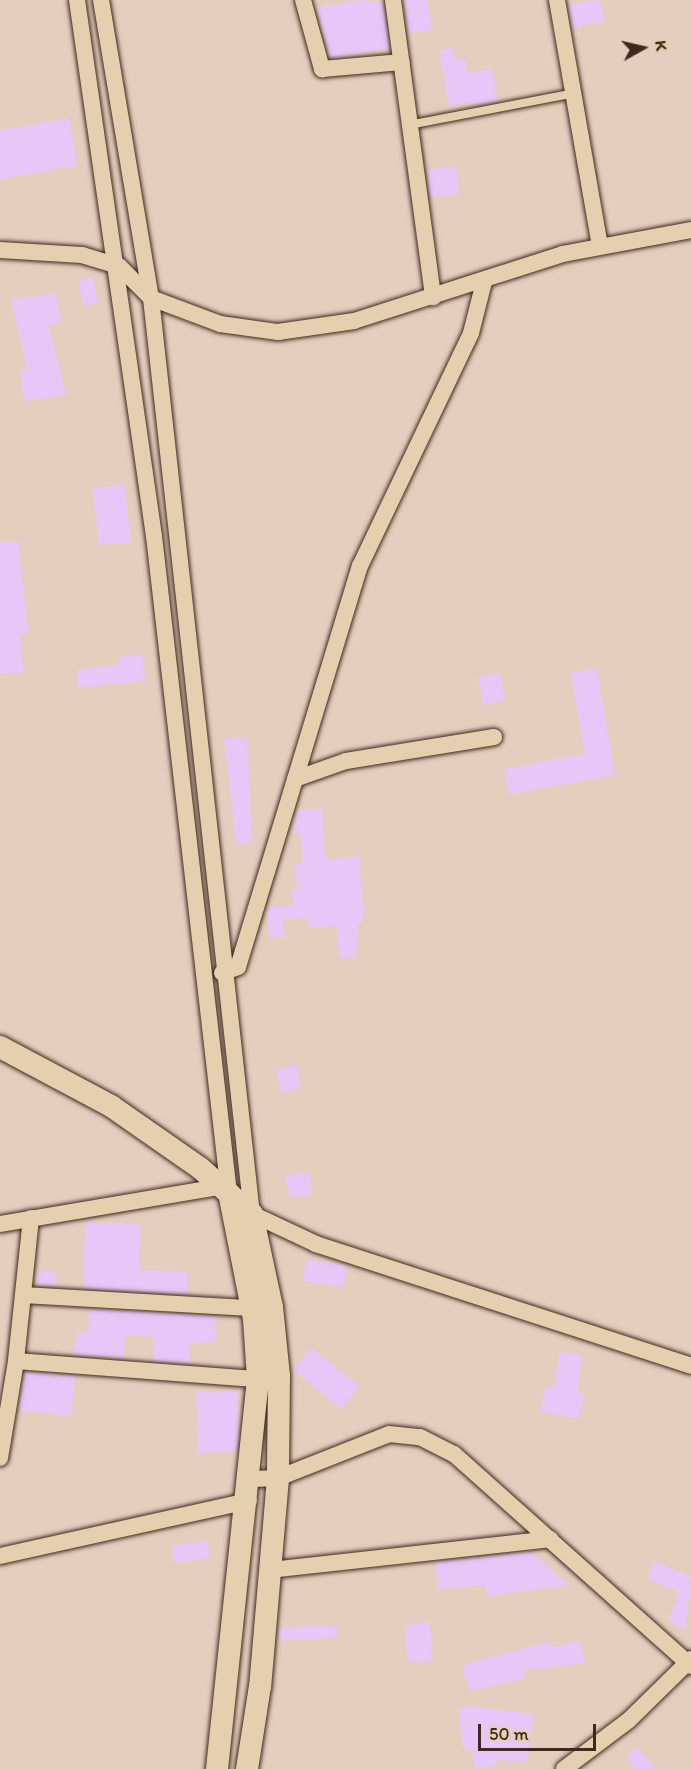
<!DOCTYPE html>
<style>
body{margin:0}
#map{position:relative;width:691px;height:1769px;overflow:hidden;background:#e4cebd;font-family:Itim,sans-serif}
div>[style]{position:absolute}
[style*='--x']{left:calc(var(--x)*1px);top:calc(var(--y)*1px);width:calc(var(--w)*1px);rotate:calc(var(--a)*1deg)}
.building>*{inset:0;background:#e5c8f7}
.roads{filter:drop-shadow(0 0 2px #3b2a1e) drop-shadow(0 0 2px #3b2a1e)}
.lane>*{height:8px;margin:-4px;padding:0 4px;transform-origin:4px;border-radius:4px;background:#e4d0ae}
.street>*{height:16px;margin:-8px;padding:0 8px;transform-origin:8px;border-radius:8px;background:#e4d0ae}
.secondary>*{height:22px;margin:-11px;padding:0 11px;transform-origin:11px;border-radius:11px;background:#e4d0ae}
span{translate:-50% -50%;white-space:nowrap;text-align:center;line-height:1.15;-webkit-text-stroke:4.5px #e4d0ae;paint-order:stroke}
.north{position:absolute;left:613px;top:18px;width:60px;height:60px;-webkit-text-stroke:4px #e4d0ae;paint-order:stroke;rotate:82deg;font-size:16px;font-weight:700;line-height:24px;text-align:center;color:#3b2a1e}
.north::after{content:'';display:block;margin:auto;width:21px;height:27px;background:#3b2a1e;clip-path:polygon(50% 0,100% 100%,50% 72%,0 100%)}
.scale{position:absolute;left:478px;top:1724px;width:118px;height:27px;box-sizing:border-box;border:3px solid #3b2a1e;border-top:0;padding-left:8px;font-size:18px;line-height:21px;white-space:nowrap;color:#3b2a1e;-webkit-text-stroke:4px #e4d0ae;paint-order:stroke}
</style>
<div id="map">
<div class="building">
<i style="clip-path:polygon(362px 0,383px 3px,389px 48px,330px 58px,316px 7px)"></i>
<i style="clip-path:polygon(404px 0,427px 0,432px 30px,408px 33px)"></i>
<i style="clip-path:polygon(600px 0,604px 21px,572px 28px,568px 4px)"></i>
<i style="clip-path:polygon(452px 48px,454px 59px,465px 58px,467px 73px,492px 69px,497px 102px,448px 105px,439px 50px)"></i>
<i style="clip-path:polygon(69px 118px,77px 165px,0 179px,0 130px)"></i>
<i style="clip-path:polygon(456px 166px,459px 194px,430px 197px,426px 170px)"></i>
<i style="clip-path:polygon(93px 277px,98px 303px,83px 306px,78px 280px)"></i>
<i style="clip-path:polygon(56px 293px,60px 323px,48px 325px,66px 395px,24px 401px,20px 370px,27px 369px,11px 300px)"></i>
<i style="clip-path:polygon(124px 484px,131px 542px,99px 545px,92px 488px)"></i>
<i style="clip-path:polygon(18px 541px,28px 633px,20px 634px,23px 672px,0 674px,0 542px)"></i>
<i style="clip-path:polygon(142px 654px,145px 681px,78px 687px,76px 670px,120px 664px,118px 657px)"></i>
<i style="clip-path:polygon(596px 668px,615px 775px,508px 794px,504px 769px,585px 754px,570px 672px)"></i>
<i style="clip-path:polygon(500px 673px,505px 700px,483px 705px,478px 677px)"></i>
<i style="clip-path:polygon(247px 737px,252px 843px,236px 843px,224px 738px)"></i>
<i style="clip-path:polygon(322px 808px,325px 860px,359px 856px,364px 922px,358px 922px,356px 957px,340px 959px,336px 926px,309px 928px,307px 918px,283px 919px,284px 937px,269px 938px,267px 907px,293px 905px,292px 890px,298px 890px,294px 864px,302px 863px,300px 833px,293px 834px,297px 810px)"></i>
<i style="clip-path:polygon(297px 1065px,300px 1088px,280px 1092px,276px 1068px)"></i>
<i style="clip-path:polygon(309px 1173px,312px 1194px,290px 1197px,285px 1175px)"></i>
<i style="clip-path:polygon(85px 1222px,140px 1224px,139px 1270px,187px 1271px,187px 1294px,83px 1288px)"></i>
<i style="clip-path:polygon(306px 1259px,347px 1266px,343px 1287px,302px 1281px)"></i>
<i style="clip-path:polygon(37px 1271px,56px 1272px,56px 1286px,37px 1285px)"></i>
<i style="clip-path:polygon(89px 1309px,215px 1316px,216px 1342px,189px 1343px,190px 1363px,154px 1361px,153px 1337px,125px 1335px,124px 1357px,74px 1355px,75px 1334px,88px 1332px)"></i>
<i style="clip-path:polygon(311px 1348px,359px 1386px,341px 1409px,293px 1370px)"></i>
<i style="clip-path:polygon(559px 1352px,582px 1355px,577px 1392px,584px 1394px,578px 1419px,540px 1411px,546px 1386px,554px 1388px)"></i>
<i style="clip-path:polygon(25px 1372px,75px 1376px,71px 1416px,18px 1410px)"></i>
<i style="clip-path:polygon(238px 1391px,237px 1451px,198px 1453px,196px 1392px)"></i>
<i style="clip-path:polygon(207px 1541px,210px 1557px,174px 1563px,171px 1546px)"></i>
<i style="clip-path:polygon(531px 1552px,568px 1585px,487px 1596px,485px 1585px,438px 1589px,435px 1562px)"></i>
<i style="clip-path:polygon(654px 1561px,691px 1577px,685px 1631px,668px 1620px,679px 1592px,647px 1579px)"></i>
<i style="clip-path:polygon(430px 1623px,432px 1661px,407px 1662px,405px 1625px)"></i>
<i style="clip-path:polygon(337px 1626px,337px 1638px,279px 1640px,279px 1627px)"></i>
<i style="clip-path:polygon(550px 1641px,552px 1647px,580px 1641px,585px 1663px,523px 1670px,525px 1678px,469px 1691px,462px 1665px)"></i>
<i style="clip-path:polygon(472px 1706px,533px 1714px,527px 1762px,496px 1760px,497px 1765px,475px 1768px,472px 1749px,463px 1750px,458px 1708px)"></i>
<i style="clip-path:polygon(637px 1747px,656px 1769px,634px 1769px,625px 1758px)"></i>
</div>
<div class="roads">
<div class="lane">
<i style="--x:414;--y:124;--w:164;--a:-10.9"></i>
</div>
<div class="street">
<i style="--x:77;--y:0;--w:542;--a:81.83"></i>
<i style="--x:154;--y:536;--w:661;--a:83.49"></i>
<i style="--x:101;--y:0;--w:302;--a:80.5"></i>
<i style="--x:151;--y:298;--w:922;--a:83.71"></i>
<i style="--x:252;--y:1214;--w:71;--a:25.1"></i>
<i style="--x:316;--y:1244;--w:394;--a:18"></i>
<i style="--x:303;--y:0;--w:72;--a:74.6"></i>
<i style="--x:322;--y:69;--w:80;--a:-5"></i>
<i style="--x:393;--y:0;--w:300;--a:82.3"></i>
<i style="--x:557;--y:0;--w:250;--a:80.1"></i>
<i style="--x:0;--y:250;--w:82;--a:3.5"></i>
<i style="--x:82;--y:255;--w:39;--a:17"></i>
<i style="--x:119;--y:266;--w:45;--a:45"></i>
<i style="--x:151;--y:298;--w:74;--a:20.6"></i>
<i style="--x:220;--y:324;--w:59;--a:7.9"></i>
<i style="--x:278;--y:332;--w:77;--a:-8.2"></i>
<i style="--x:354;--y:321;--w:219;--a:-17.8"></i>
<i style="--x:563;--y:254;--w:130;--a:-10.6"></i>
<i style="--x:295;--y:779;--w:54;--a:-19.4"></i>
<i style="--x:346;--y:761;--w:150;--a:-9.2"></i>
<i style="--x:222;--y:973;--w:17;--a:-21"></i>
<i style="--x:238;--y:967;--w:419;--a:-73.1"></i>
<i style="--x:360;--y:566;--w:258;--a:-64.5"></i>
<i style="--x:471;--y:333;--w:53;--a:-75.7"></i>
<i style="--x:31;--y:1218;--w:144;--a:96"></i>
<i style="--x:16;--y:1361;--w:243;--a:4.3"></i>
<i style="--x:0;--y:1224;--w:222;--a:-9.6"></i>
<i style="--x:23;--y:1295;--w:228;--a:3.3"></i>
<i style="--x:0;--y:1458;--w:98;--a:-80.6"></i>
<i style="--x:252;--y:1479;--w:26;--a:-2"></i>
<i style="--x:278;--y:1478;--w:119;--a:-21.6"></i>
<i style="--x:389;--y:1434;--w:31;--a:6"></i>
<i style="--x:420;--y:1437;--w:38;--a:27"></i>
<i style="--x:454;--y:1454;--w:318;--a:41.8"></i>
<i style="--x:0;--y:1556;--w:255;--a:-12.5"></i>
<i style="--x:270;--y:1570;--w:282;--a:-6.3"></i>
<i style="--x:564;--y:1769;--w:81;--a:-37"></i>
<i style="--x:629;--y:1720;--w:87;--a:-44.5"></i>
</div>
<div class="secondary">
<i style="--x:0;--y:1047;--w:126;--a:28"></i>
<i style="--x:111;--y:1106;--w:108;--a:34.9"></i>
<i style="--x:200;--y:1168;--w:69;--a:41.5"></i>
<i style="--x:252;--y:1214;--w:95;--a:77.9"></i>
<i style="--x:272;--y:1307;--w:69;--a:84.2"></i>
<i style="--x:279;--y:1376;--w:102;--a:90.6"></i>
<i style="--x:278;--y:1478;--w:209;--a:94.9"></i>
<i style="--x:260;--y:1686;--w:84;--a:98.9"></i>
<i style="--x:217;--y:1769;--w:392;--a:-84"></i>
<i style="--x:258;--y:1379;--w:60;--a:-93.8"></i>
<i style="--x:254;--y:1319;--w:128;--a:-101.2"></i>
</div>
</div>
<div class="north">K</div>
<div class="scale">50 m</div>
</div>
